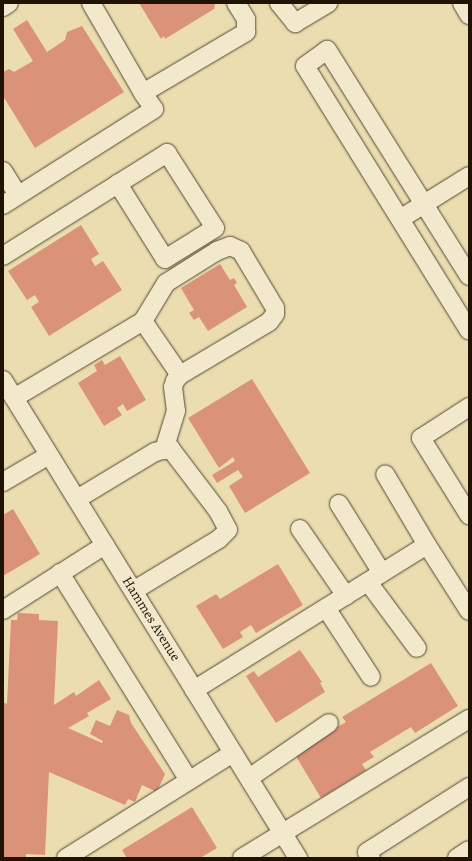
<!DOCTYPE html>
<style>
body{margin:0}
#map{position:relative;width:472px;height:861px;overflow:hidden;background:#ebddb0;font-family:Alegreya,serif}
div>[style]{position:absolute}
[style*='--x']{left:calc(var(--x)*1px);top:calc(var(--y)*1px);width:calc(var(--w)*1px);rotate:calc(var(--a)*1deg)}
.building>*{inset:0;background:#da9279}
.roads{filter:drop-shadow(0 0 1px #534630) drop-shadow(0 0 1px #534630)}
.minor>*{height:18px;margin:-9px;padding:0 9px;transform-origin:9px;border-radius:9px;background:#f2e9cc}
span{translate:-50% -50%;white-space:nowrap;text-align:center;line-height:1.15;-webkit-text-stroke:4px #f2e9cc;paint-order:stroke}
.street-label{font-size:14px;color:#201306}
.frame{position:absolute;inset:0;border:4px solid #201306;pointer-events:none}
</style>
<div id="map">
<div class="building">
<i style="clip-path:polygon(139px 3px,214px 3px,215px 5px,214px 9px,165px 39px,164px 36px,161px 39px)"></i>
<i style="clip-path:polygon(27px 20px,47px 52px,65px 40px,67px 32px,82px 26px,124px 92px,35px 148px,3px 96px,3px 72px,9px 69px,14px 72px,33px 61px,13px 29px)"></i>
<i style="clip-path:polygon(81px 225px,99px 254px,91px 259px,95px 266px,103px 261px,122px 290px,49px 336px,31px 307px,39px 302px,35px 295px,27px 300px,8px 271px)"></i>
<i style="clip-path:polygon(220px 264px,230px 280px,234px 278px,237px 283px,234px 285px,247px 307px,208px 331px,199px 317px,194px 320px,189px 313px,194px 310px,181px 288px)"></i>
<i style="clip-path:polygon(120px 356px,146px 400px,127px 411px,123px 404px,117px 408px,122px 415px,104px 426px,78px 383px,97px 371px,94px 365px,102px 360px,105px 365px)"></i>
<i style="clip-path:polygon(252px 379px,310px 473px,245px 513px,229px 486px,243px 477px,238px 470px,217px 483px,212px 475px,235px 461px,233px 457px,219px 468px,188px 418px)"></i>
<i style="clip-path:polygon(13px 509px,40px 554px,3px 576px,3px 515px)"></i>
<i style="clip-path:polygon(278px 564px,303px 605px,256px 633px,251px 625px,240px 632px,243px 637px,223px 649px,196px 606px,216px 594px,220px 599px)"></i>
<i style="clip-path:polygon(18px 613px,39px 614px,39px 620px,58px 621px,54px 705px,74px 692px,76px 696px,99px 680px,111px 699px,87px 713px,89px 716px,68px 728px,102px 743px,103px 741px,90px 734px,96px 720px,110px 726px,117px 710px,129px 715px,131px 723px,165px 774px,157px 792px,142px 785px,135px 802px,128px 799px,125px 805px,49px 772px,45px 855px,26px 854px,26px 858px,4px 858px,3px 702px,7px 704px,11px 620px,17px 620px)"></i>
<i style="clip-path:polygon(300px 650px,322px 682px,320px 683px,325px 692px,276px 723px,246px 676px,254px 671px,258px 677px)"></i>
<i style="clip-path:polygon(431px 663px,458px 706px,415px 733px,411px 727px,370px 752px,374px 757px,362px 764px,366px 770px,321px 798px,294px 753px,346px 722px,342px 717px)"></i>
<i style="clip-path:polygon(192px 807px,217px 848px,200px 858px,127px 858px,122px 850px)"></i>
</div>
<div class="roads">
<div class="minor">
<i style="--x:91;--y:3;--w:104;--a:60"></i>
<i style="--x:279;--y:3;--w:26;--a:51"></i>
<i style="--x:295;--y:23;--w:39;--a:-31"></i>
<i style="--x:462;--y:3;--w:14;--a:60"></i>
<i style="--x:3;--y:7;--w:7;--a:-34"></i>
<i style="--x:3;--y:171;--w:28;--a:58"></i>
<i style="--x:3;--y:205;--w:179;--a:-32.4"></i>
<i style="--x:154;--y:109;--w:19;--a:-125"></i>
<i style="--x:143;--y:93;--w:120;--a:-30.6"></i>
<i style="--x:246;--y:32;--w:13;--a:-90"></i>
<i style="--x:246;--y:19;--w:19;--a:-122"></i>
<i style="--x:400;--y:219;--w:81;--a:-31.9"></i>
<i style="--x:3;--y:256;--w:194;--a:-32.1"></i>
<i style="--x:167;--y:153;--w:89;--a:57.4"></i>
<i style="--x:215;--y:228;--w:59;--a:148.2"></i>
<i style="--x:165;--y:259;--w:89;--a:-122.1"></i>
<i style="--x:469;--y:276;--w:267;--a:-122.1"></i>
<i style="--x:327;--y:50;--w:27;--a:144"></i>
<i style="--x:305;--y:66;--w:311;--a:58.2"></i>
<i style="--x:143;--y:321;--w:44;--a:-58.8"></i>
<i style="--x:166;--y:283;--w:60;--a:-32.1"></i>
<i style="--x:217;--y:251;--w:14;--a:-21"></i>
<i style="--x:230;--y:246;--w:12;--a:24"></i>
<i style="--x:241;--y:251;--w:66;--a:59.2"></i>
<i style="--x:275;--y:308;--w:6;--a:90"></i>
<i style="--x:275;--y:314;--w:10;--a:127"></i>
<i style="--x:269;--y:322;--w:104;--a:149.2"></i>
<i style="--x:180;--y:375;--w:8;--a:130"></i>
<i style="--x:175;--y:381;--w:6;--a:108"></i>
<i style="--x:173;--y:387;--w:24;--a:83"></i>
<i style="--x:176;--y:411;--w:41;--a:107.1"></i>
<i style="--x:3;--y:380;--w:562;--a:58.32"></i>
<i style="--x:14;--y:398;--w:150;--a:-30.8"></i>
<i style="--x:143;--y:321;--w:65;--a:55.6"></i>
<i style="--x:469;--y:407;--w:57;--a:147.1"></i>
<i style="--x:421;--y:438;--w:91;--a:58.1"></i>
<i style="--x:3;--y:482;--w:53;--a:-30.4"></i>
<i style="--x:77;--y:499;--w:91;--a:-31.1"></i>
<i style="--x:155;--y:452;--w:16;--a:-15"></i>
<i style="--x:170;--y:448;--w:79;--a:52.7"></i>
<i style="--x:218;--y:511;--w:21;--a:62"></i>
<i style="--x:228;--y:530;--w:13;--a:135"></i>
<i style="--x:219;--y:539;--w:100;--a:148.8"></i>
<i style="--x:339;--y:504;--w:81;--a:58.1"></i>
<i style="--x:300;--y:529;--w:81;--a:55.5"></i>
<i style="--x:427;--y:545;--w:78;--a:57.5"></i>
<i style="--x:60;--y:573;--w:244;--a:58.1"></i>
<i style="--x:368;--y:582;--w:82;--a:53.4"></i>
<i style="--x:326;--y:608;--w:82;--a:56.9"></i>
<i style="--x:3;--y:610;--w:121;--a:-32.5"></i>
<i style="--x:194;--y:690;--w:274;--a:-31.9"></i>
<i style="--x:427;--y:545;--w:82;--a:-120.6"></i>
<i style="--x:249;--y:778;--w:97;--a:-34.5"></i>
<i style="--x:66;--y:858;--w:197;--a:-32.2"></i>
<i style="--x:242;--y:858;--w:266;--a:-31.5"></i>
<i style="--x:371;--y:858;--w:7;--a:-124"></i>
<i style="--x:367;--y:852;--w:121;--a:-32.5"></i>
<i style="--x:457;--y:858;--w:14;--a:-34"></i>
</div>
</div>
<div class="street-label">
<span style="left:151px;top:619px;rotate:58deg">Hammes Avenue</span>
</div>
<div class="frame"></div>
</div>
